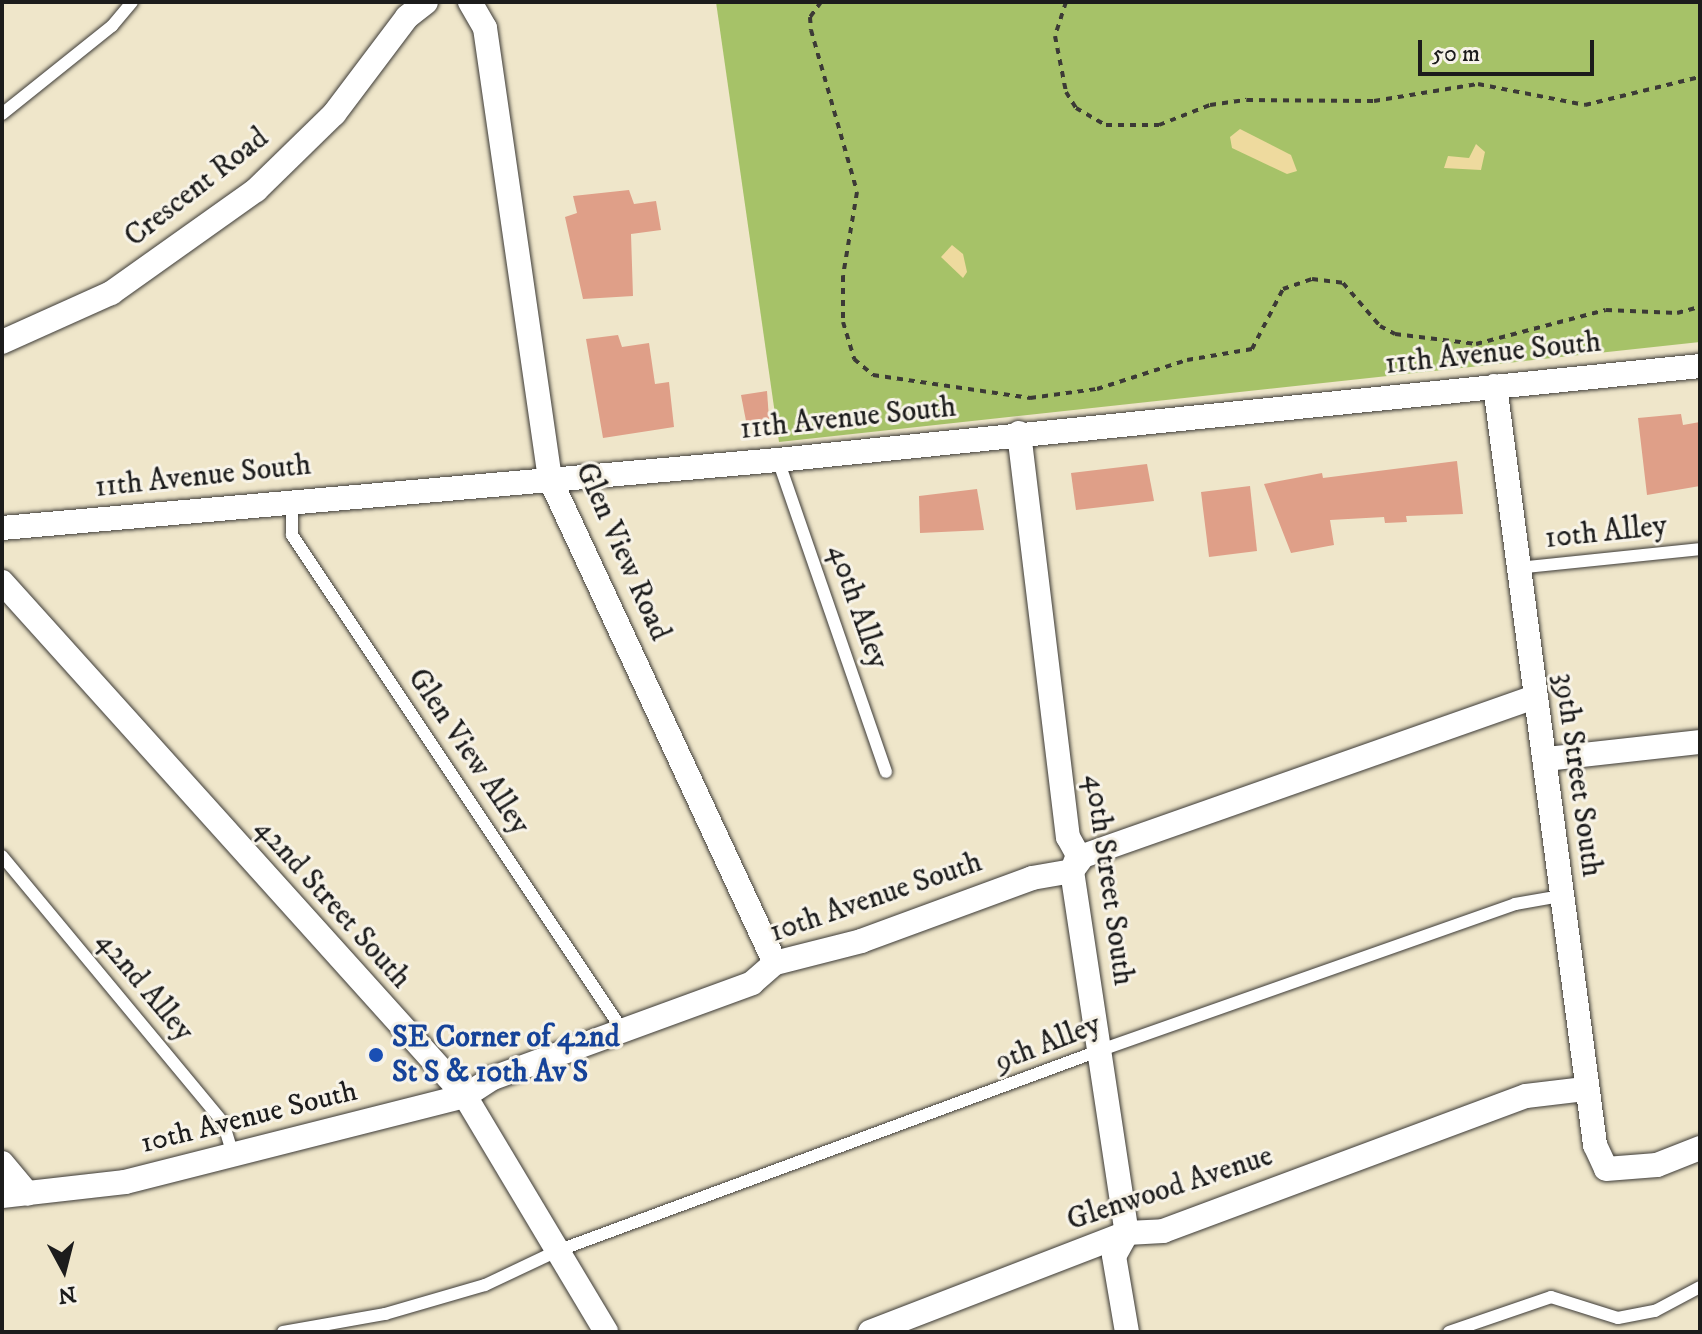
<!DOCTYPE html>
<style>
body{margin:0}
#map{position:relative;width:1702px;height:1334px;overflow:hidden;background:#efe6ca;font-family:"IM FELL DW Pica",serif}
div>[style]{position:absolute}
[style*='--x']{left:calc(var(--x)*1px);top:calc(var(--y)*1px);width:calc(var(--w)*1px);rotate:calc(var(--a)*1deg)}
.green>*{inset:0;background:#a6c268}
.sand>*{inset:0;background:#eeda9e}
.building>*{inset:0;background:#df9f88}
.path>*{height:4px;margin-top:-2px;transform-origin:0;background:repeating-linear-gradient(90deg,#3c3a36 0 6px,transparent 0 12px)}
.roads{filter:drop-shadow(0 0 2px #3c3a36) drop-shadow(0 0 2px #3c3a36)}
.lane>*{height:12px;margin:-6px;padding:0 6px;transform-origin:6px;border-radius:6px;background:#fff}
.street>*{height:24px;margin:-12px;padding:0 12px;transform-origin:12px;border-radius:12px;background:#fff}
.dots>*{width:22px;height:22px;translate:-50% -50%;box-sizing:border-box;border:4px solid #f7f3e8;border-radius:50%}
span{translate:-50% -50%;white-space:nowrap;text-align:center;line-height:1.15;-webkit-text-stroke:6px #f7f3e8;paint-order:stroke}
.street-label{font-size:30px;color:#1c1c1c}
.transit-label{font-size:30px;color:#164399;font-weight:700}
.left{translate:0 -50%;text-align:left}
.frame{position:absolute;inset:0;border:4px solid #1c1c1c;pointer-events:none}
.north{position:absolute;left:24px;top:1230px;width:80px;height:80px;-webkit-text-stroke:6px #f7f3e8;paint-order:stroke;rotate:173deg;font-size:22px;font-weight:700;line-height:32px;text-align:center;color:#1c1c1c}
.north::after{content:'';display:block;margin:auto;width:28px;height:36px;background:#1c1c1c;clip-path:polygon(50% 0,100% 100%,50% 72%,0 100%)}
.scale{position:absolute;left:1418px;top:40px;width:176px;height:36px;box-sizing:border-box;border:4px solid #1c1c1c;border-top:0;padding-left:10px;font-size:24px;line-height:28px;white-space:nowrap;color:#1c1c1c;-webkit-text-stroke:6px #f7f3e8;paint-order:stroke}
</style>
<div id="map">
<div class="green">
<i style="clip-path:polygon(716px 2px,1700px 2px,1700px 342px,779px 442px)"></i>
</div>
<div class="sand">
<i style="clip-path:polygon(1240px 129px,1291px 155px,1297px 171px,1287px 174px,1232px 148px,1230px 137px)"></i>
<i style="clip-path:polygon(1476px 144px,1485px 152px,1481px 170px,1444px 168px,1448px 156px,1469px 158px)"></i>
<i style="clip-path:polygon(952px 245px,963px 254px,967px 272px,963px 278px,941px 257px)"></i>
</div>
<div class="building">
<i style="clip-path:polygon(629px 190px,634px 204px,656px 201px,661px 230px,631px 234px,633px 296px,583px 299px,565px 217px,577px 213px,573px 196px)"></i>
<i style="clip-path:polygon(618px 335px,622px 347px,649px 343px,655px 384px,669px 382px,674px 427px,603px 438px,586px 339px)"></i>
<i style="clip-path:polygon(767px 391px,769px 419px,746px 421px,741px 395px)"></i>
<i style="clip-path:polygon(1681px 414px,1683px 425px,1700px 422px,1700px 486px,1647px 495px,1638px 418px)"></i>
<i style="clip-path:polygon(1457px 461px,1463px 514px,1406px 516px,1407px 522px,1385px 523px,1384px 517px,1330px 520px,1334px 545px,1291px 553px,1264px 484px,1322px 473px,1323px 478px)"></i>
<i style="clip-path:polygon(1147px 464px,1154px 501px,1076px 510px,1071px 473px)"></i>
<i style="clip-path:polygon(1250px 486px,1257px 551px,1209px 557px,1201px 492px)"></i>
<i style="clip-path:polygon(977px 489px,984px 530px,920px 533px,919px 496px)"></i>
</div>
<div class="path">
<i style="--x:821;--y:2;--w:19;--a:126"></i>
<i style="--x:810;--y:17;--w:13;--a:86"></i>
<i style="--x:811;--y:30;--w:168;--a:74.1"></i>
<i style="--x:857;--y:192;--w:85;--a:99.5"></i>
<i style="--x:843;--y:276;--w:46;--a:90"></i>
<i style="--x:843;--y:322;--w:39;--a:73"></i>
<i style="--x:854;--y:359;--w:25;--a:40"></i>
<i style="--x:873;--y:375;--w:159;--a:8.3"></i>
<i style="--x:1030;--y:398;--w:68;--a:-7.7"></i>
<i style="--x:1097;--y:389;--w:95;--a:-17.9"></i>
<i style="--x:1187;--y:360;--w:66;--a:-9.6"></i>
<i style="--x:1252;--y:349;--w:68;--a:-62.7"></i>
<i style="--x:1283;--y:289;--w:31;--a:-19"></i>
<i style="--x:1312;--y:279;--w:31;--a:7"></i>
<i style="--x:1343;--y:283;--w:57;--a:49.3"></i>
<i style="--x:1380;--y:326;--w:17;--a:28"></i>
<i style="--x:1395;--y:334;--w:82;--a:7"></i>
<i style="--x:1476;--y:344;--w:134;--a:-14.7"></i>
<i style="--x:1606;--y:310;--w:71;--a:2.4"></i>
<i style="--x:1677;--y:313;--w:24;--a:-15"></i>
<i style="--x:1066;--y:2;--w:36;--a:108"></i>
<i style="--x:1055;--y:36;--w:57;--a:78.9"></i>
<i style="--x:1066;--y:92;--w:19;--a:58"></i>
<i style="--x:1076;--y:108;--w:34;--a:30"></i>
<i style="--x:1106;--y:125;--w:53;--a:0"></i>
<i style="--x:1159;--y:125;--w:55;--a:-21.4"></i>
<i style="--x:1210;--y:105;--w:37;--a:-8"></i>
<i style="--x:1247;--y:100;--w:127;--a:0.5"></i>
<i style="--x:1374;--y:101;--w:105;--a:-9.3"></i>
<i style="--x:1478;--y:84;--w:109;--a:11.1"></i>
<i style="--x:1585;--y:105;--w:118;--a:-13.7"></i>
</div>
<div class="roads">
<div class="lane">
<i style="--x:2;--y:114;--w:141;--a:-38.7"></i>
<i style="--x:112;--y:26;--w:31;--a:-50"></i>
<i style="--x:778;--y:460;--w:330;--a:70.9"></i>
<i style="--x:292;--y:500;--w:35;--a:90"></i>
<i style="--x:292;--y:535;--w:593;--a:56.28"></i>
<i style="--x:1517;--y:568;--w:184;--a:-5.9"></i>
<i style="--x:2;--y:856;--w:346;--a:50.3"></i>
<i style="--x:223;--y:1122;--w:37;--a:73"></i>
<i style="--x:283;--y:1332;--w:104;--a:-10"></i>
<i style="--x:385;--y:1314;--w:104;--a:-16.2"></i>
<i style="--x:485;--y:1285;--w:80;--a:-25.3"></i>
<i style="--x:557;--y:1251;--w:580;--a:-20.28"></i>
<i style="--x:1101;--y:1050;--w:439;--a:-19.4"></i>
<i style="--x:1515;--y:904;--w:47;--a:-9.9"></i>
<i style="--x:1449;--y:1332;--w:108;--a:-18.9"></i>
<i style="--x:1551;--y:1297;--w:70;--a:17.4"></i>
<i style="--x:1618;--y:1318;--w:38;--a:-11"></i>
<i style="--x:1655;--y:1311;--w:51;--a:-28.1"></i>
</div>
<div class="street">
<i style="--x:470;--y:2;--w:30;--a:60"></i>
<i style="--x:485;--y:28;--w:456;--a:81.8"></i>
<i style="--x:550;--y:479;--w:534;--a:65.07"></i>
<i style="--x:2;--y:342;--w:120;--a:-24.2"></i>
<i style="--x:111;--y:293;--w:178;--a:-35.4"></i>
<i style="--x:256;--y:190;--w:109;--a:-44.3"></i>
<i style="--x:334;--y:114;--w:121;--a:-53"></i>
<i style="--x:407;--y:17;--w:24;--a:-38"></i>
<i style="--x:1495;--y:386;--w:766;--a:82.49"></i>
<i style="--x:1595;--y:1145;--w:26;--a:65"></i>
<i style="--x:1606;--y:1169;--w:51;--a:-4.5"></i>
<i style="--x:1657;--y:1165;--w:46;--a:-21.6"></i>
<i style="--x:1019;--y:433;--w:407;--a:83.1"></i>
<i style="--x:1068;--y:837;--w:21;--a:61"></i>
<i style="--x:1078;--y:855;--w:17;--a:111"></i>
<i style="--x:1072;--y:871;--w:366;--a:81.4"></i>
<i style="--x:1127;--y:1233;--w:26;--a:119"></i>
<i style="--x:1114;--y:1256;--w:77;--a:80.3"></i>
<i style="--x:2;--y:528;--w:779;--a:-5.01"></i>
<i style="--x:778;--y:460;--w:927;--a:-5.82"></i>
<i style="--x:2;--y:582;--w:692;--a:47.99"></i>
<i style="--x:465;--y:1096;--w:275;--a:59.1"></i>
<i style="--x:1546;--y:759;--w:155;--a:-6.3"></i>
<i style="--x:2;--y:1163;--w:40;--a:50"></i>
<i style="--x:2;--y:1196;--w:124;--a:-6.5"></i>
<i style="--x:125;--y:1182;--w:351;--a:-14.2"></i>
<i style="--x:465;--y:1096;--w:33;--a:-33"></i>
<i style="--x:493;--y:1078;--w:276;--a:-20.1"></i>
<i style="--x:752;--y:983;--w:30;--a:-41"></i>
<i style="--x:775;--y:963;--w:89;--a:-14.3"></i>
<i style="--x:861;--y:941;--w:182;--a:-20.2"></i>
<i style="--x:1032;--y:878;--w:41;--a:-9.9"></i>
<i style="--x:1072;--y:871;--w:19;--a:-54"></i>
<i style="--x:1083;--y:856;--w:478;--a:-19.4"></i>
<i style="--x:870;--y:1332;--w:275;--a:-21.1"></i>
<i style="--x:1127;--y:1233;--w:36;--a:-3"></i>
<i style="--x:1163;--y:1231;--w:387;--a:-20.4"></i>
<i style="--x:1526;--y:1096;--w:59;--a:-6.8"></i>
</div>
</div>
<div class="dots">
<i style="left:376px;top:1055px;background:#1a4fb4"></i>
</div>
<div class="street-label">
<span style="left:197px;top:188px;rotate:-38deg">Crescent Road</span>
<span style="left:1493px;top:354px;rotate:-6deg">11th Avenue South</span>
<span style="left:848px;top:419px;rotate:-6deg">11th Avenue South</span>
<span style="left:203px;top:477px;rotate:-6deg">11th Avenue South</span>
<span style="left:1606px;top:533px;rotate:-6deg">10th Alley</span>
<span style="left:622px;top:552px;rotate:66deg">Glen View Road</span>
<span style="left:857px;top:607px;rotate:71deg">40th Alley</span>
<span style="left:468px;top:752px;rotate:56deg">Glen View Alley</span>
<span style="left:1577px;top:775px;rotate:82deg">39th Street South</span>
<span style="left:1108px;top:880px;rotate:82deg">40th Street South</span>
<span style="left:876px;top:898px;rotate:-19deg">10th Avenue South</span>
<span style="left:332px;top:904px;rotate:48deg">42nd Street South</span>
<span style="left:144px;top:987px;rotate:50deg">42nd Alley</span>
<span style="left:1048px;top:1044px;rotate:-21deg">9th Alley</span>
<span style="left:249px;top:1118px;rotate:-14deg">10th Avenue South</span>
<span style="left:1170px;top:1189px;rotate:-18deg">Glenwood Avenue</span>
</div>
<div class="transit-label">
<span class="left" style="left:392px;top:1055px">SE Corner of 42nd<br>St S &amp; 10th Av S</span>
</div>
<div class="frame"></div>
<div class="north">N</div>
<div class="scale">50 m</div>
</div>
